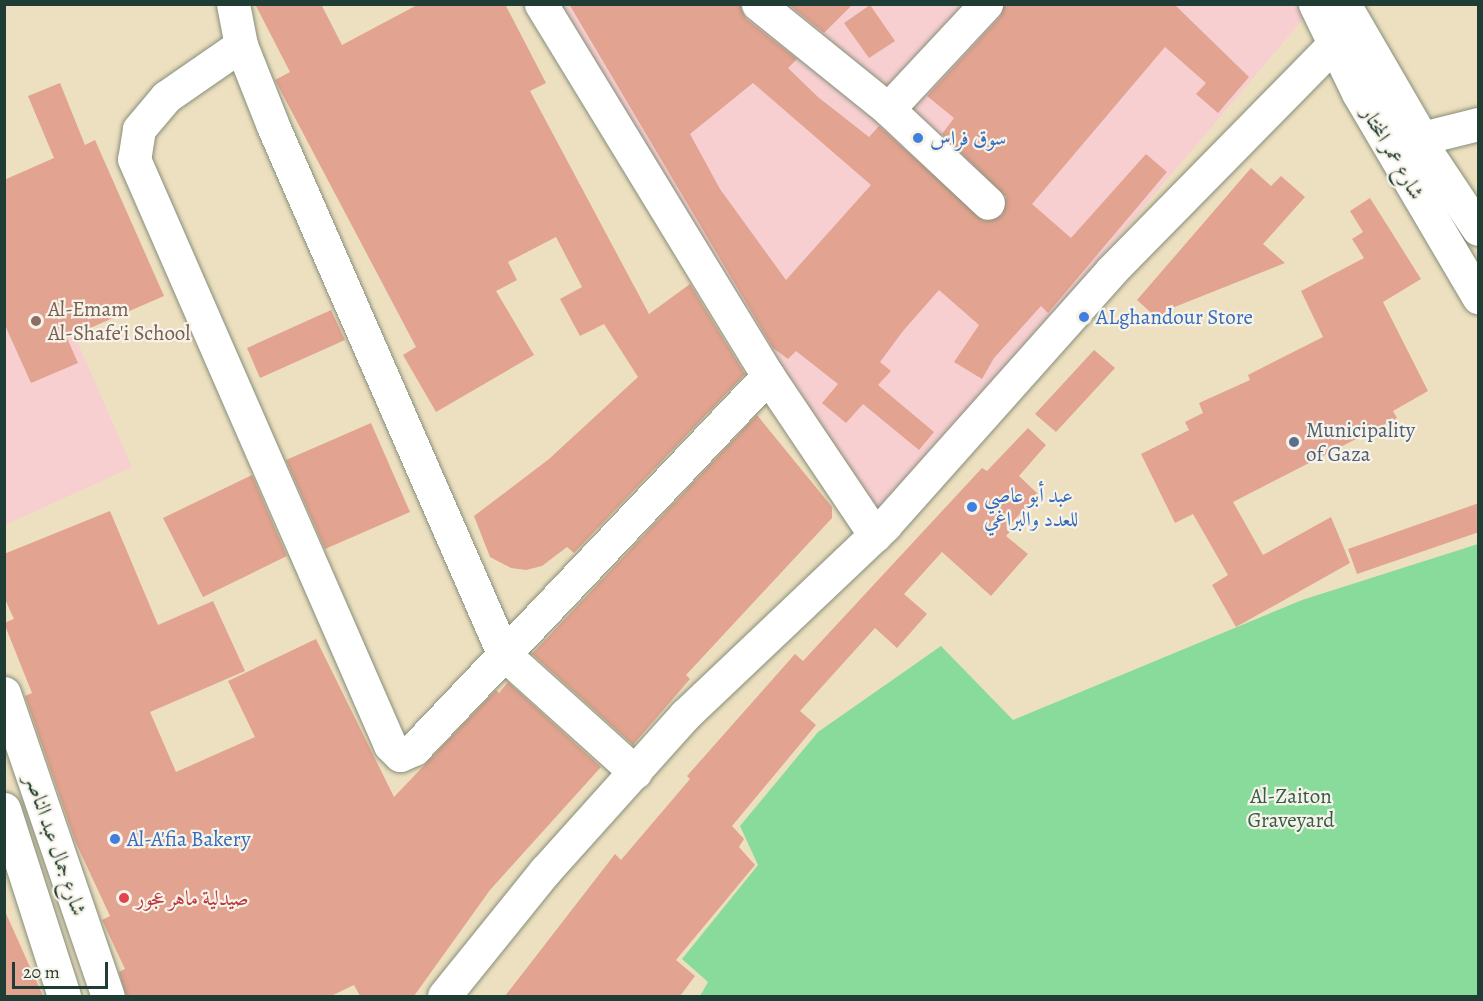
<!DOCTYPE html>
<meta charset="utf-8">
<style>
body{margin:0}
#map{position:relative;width:1483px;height:1001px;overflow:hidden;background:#ede0c0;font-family:Alegreya,Amiri,serif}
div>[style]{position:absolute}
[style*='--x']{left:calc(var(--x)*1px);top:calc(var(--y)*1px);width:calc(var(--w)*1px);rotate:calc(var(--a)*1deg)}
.built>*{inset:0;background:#f7cfd1}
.green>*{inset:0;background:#89db9c}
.building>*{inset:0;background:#e2a390}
.roads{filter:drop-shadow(0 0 2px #868e7a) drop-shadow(0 0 2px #868e7a)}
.minor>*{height:33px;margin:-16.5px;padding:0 16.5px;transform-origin:16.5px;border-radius:16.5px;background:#fff}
.major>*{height:33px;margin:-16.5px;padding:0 16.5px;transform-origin:16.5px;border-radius:16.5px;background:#fff}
.dots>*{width:16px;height:16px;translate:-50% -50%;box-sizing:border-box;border:3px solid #f7f3e8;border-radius:50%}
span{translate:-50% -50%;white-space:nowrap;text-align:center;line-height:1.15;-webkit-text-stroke:4.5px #f7f3e8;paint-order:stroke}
.shop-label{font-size:21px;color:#366cbe}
.left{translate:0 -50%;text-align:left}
.street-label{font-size:21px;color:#1f3d34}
.education-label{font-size:21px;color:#785e54}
.service-label{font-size:21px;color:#4e5e75}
.park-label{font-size:21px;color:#345d49}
.health-label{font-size:21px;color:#be3a42}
.frame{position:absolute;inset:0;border:6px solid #1f3d34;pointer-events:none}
.scale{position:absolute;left:12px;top:962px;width:96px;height:27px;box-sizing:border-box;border:3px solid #1f3d34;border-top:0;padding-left:8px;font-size:18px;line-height:21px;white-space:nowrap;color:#1f3d34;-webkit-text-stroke:4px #f7f3e8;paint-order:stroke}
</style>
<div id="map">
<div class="built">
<i style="clip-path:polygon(552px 5px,1315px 5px,874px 525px)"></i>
<i style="clip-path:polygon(4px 174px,132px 467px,5px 525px,4px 525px)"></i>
</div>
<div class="green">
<i style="clip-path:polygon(1478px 544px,1478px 996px,700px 996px,708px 982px,682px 959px,758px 865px,740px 826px,818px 732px,941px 646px,1013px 720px,1302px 600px)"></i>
</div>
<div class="building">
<i style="clip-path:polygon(255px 4px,321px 4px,342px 45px,419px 4px,505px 4px,546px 83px,530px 91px,649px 314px,690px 284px,745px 374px,574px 553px,567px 547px,542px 566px,526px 570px,511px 568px,490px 557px,474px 516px,549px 459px,638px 377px,604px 324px,580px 336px,560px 299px,582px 287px,556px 237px,508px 262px,517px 280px,496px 291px,534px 355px,436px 412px,403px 355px,416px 347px,275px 80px,290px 72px)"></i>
<i style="clip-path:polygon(evenodd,569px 4px,740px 4px,746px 19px,797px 59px,788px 68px,818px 97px,869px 137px,879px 126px,984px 221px,1002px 215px,1006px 197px,942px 134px,954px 118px,927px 96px,1000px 17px,1004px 4px,1174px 4px,1249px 77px,1218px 113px,1196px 94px,1206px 83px,1165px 47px,1032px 204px,1071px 238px,1146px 154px,1167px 172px,1048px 313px,1041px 306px,994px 358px,982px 379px,954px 362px,979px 325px,939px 290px,903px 331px,880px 362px,891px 371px,878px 385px,934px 432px,919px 450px,863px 404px,846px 423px,822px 403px,838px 384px,796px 351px,788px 359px,773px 348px,569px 4px,753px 83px,871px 185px,786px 280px,720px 189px,690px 134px,753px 83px)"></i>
<i style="clip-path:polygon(788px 4px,853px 4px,824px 33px)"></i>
<i style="clip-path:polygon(870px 5px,895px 41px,869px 58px,844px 23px)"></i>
<i style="clip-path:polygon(60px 83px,85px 145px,95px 140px,164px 296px,67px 338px,78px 363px,31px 383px,4px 323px,4px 180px,54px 158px,28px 96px)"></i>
<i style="clip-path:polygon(1251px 168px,1271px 186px,1281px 176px,1305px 197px,1263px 244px,1285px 263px,1167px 310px,1159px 320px,1137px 300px)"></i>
<i style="clip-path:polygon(1370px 198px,1421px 279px,1383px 302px,1428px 391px,1393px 411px,1397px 418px,1233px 502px,1263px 555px,1331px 517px,1350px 563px,1236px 627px,1212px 585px,1228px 575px,1193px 514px,1175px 523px,1141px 454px,1189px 430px,1185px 422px,1203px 413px,1199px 403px,1250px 380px,1248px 375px,1323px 337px,1301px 291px,1364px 258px,1352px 239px,1363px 232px,1350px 211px)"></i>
<i style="clip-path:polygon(331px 310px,345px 340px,260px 378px,247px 348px)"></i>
<i style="clip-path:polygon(1094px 350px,1115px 368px,1056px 432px,1035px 414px)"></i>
<i style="clip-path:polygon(757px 415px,832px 507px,832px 518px,686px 675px,690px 679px,633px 745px,532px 654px)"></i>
<i style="clip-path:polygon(371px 423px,410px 512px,325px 549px,286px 460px)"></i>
<i style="clip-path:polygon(1028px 428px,1046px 445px,1019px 476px,1038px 494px,1009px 526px,1012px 529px,1006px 536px,1028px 554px,991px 596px,942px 552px,904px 594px,927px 614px,897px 648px,875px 628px,800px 711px,816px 725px,732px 826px,744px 839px,739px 847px,755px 865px,676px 960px,695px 976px,680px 996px,505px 996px,615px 854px,621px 860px,690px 779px,687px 776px,795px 654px,803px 661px,982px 468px,987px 471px)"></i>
<i style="clip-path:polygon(252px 475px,287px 556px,203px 597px,163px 518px)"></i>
<i style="clip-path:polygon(1479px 503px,1479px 532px,1357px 574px,1348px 549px)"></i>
<i style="clip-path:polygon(110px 511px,158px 625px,213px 601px,245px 671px,150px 712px,176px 772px,255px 737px,228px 681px,316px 639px,394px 797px,496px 690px,499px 693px,508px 682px,601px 767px,490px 890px,414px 996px,360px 996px,354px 985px,331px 996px,126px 996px,119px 972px,125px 969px,102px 920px,110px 916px,75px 841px,25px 696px,32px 693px,4px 623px,14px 619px,4px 597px,4px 554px)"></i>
<i style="clip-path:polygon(4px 909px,43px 996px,4px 996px)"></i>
</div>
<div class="roads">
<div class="minor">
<i style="--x:233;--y:4;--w:42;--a:79"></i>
<i style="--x:241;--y:45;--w:87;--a:68.4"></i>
<i style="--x:273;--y:126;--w:575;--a:66.42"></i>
<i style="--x:503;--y:653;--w:178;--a:42"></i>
<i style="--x:541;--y:4;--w:436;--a:58.6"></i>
<i style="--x:768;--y:376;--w:192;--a:56.1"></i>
<i style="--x:758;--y:4;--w:167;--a:38.9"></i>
<i style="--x:888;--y:109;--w:137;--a:43.2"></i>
<i style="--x:241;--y:45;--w:91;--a:145.3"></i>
<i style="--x:166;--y:97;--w:42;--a:130.2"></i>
<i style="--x:139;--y:129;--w:30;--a:99"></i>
<i style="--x:134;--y:159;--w:639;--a:66.4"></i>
<i style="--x:390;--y:745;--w:14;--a:45"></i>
<i style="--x:400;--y:755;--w:15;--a:-23"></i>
<i style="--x:414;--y:749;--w:514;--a:-46.5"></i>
<i style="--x:888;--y:109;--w:144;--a:-47"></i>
<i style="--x:1418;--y:139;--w:62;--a:-14"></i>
<i style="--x:444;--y:996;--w:161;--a:-51.1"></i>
<i style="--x:545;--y:871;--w:210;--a:-48.1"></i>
<i style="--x:685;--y:715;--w:276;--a:-43.5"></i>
<i style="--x:885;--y:525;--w:340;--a:-48.3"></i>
<i style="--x:1111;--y:271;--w:318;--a:-45.5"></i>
</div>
<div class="major">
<i style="--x:1315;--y:4;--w:99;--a:64.2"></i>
<i style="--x:1358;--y:93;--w:237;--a:59.5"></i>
<i style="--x:1344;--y:4;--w:146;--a:59.9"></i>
<i style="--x:1417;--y:130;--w:9;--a:84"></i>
<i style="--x:1418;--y:139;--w:108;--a:56.3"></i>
<i style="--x:4;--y:693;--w:320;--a:71.1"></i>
<i style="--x:4;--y:809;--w:196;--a:72.2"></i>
</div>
</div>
<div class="dots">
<i style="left:918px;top:138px;background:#3f7fe0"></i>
<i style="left:1084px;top:317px;background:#3f7fe0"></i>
<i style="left:36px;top:321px;background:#8d6e63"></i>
<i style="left:1294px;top:442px;background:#5c6f8a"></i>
<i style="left:972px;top:507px;background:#3f7fe0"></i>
<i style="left:115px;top:839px;background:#3f7fe0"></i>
<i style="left:124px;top:898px;background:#e0444e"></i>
</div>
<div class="shop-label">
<span class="left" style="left:930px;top:138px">سوق فراس</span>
<span class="left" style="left:1096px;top:317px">ALghandour Store</span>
<span class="left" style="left:984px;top:507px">عبد أبو عاصي<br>للعدد والبراغي</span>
<span class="left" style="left:127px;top:839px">Al-A'fia Bakery</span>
</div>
<div class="street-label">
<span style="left:1393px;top:153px;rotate:60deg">شارع عمر المختار</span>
<span style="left:56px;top:845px;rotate:71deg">شارع جمال عبد الناصر</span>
</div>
<div class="education-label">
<span class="left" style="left:48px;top:321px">Al-Emam<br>Al-Shafe'i School</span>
</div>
<div class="service-label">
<span class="left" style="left:1306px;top:442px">Municipality<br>of Gaza</span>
</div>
<div class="park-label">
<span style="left:1291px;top:808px">Al-Zaiton<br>Graveyard</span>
</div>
<div class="health-label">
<span class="left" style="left:136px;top:898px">صيدلية ماهر عجور</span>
</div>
<div class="frame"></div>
<div class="scale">20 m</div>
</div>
